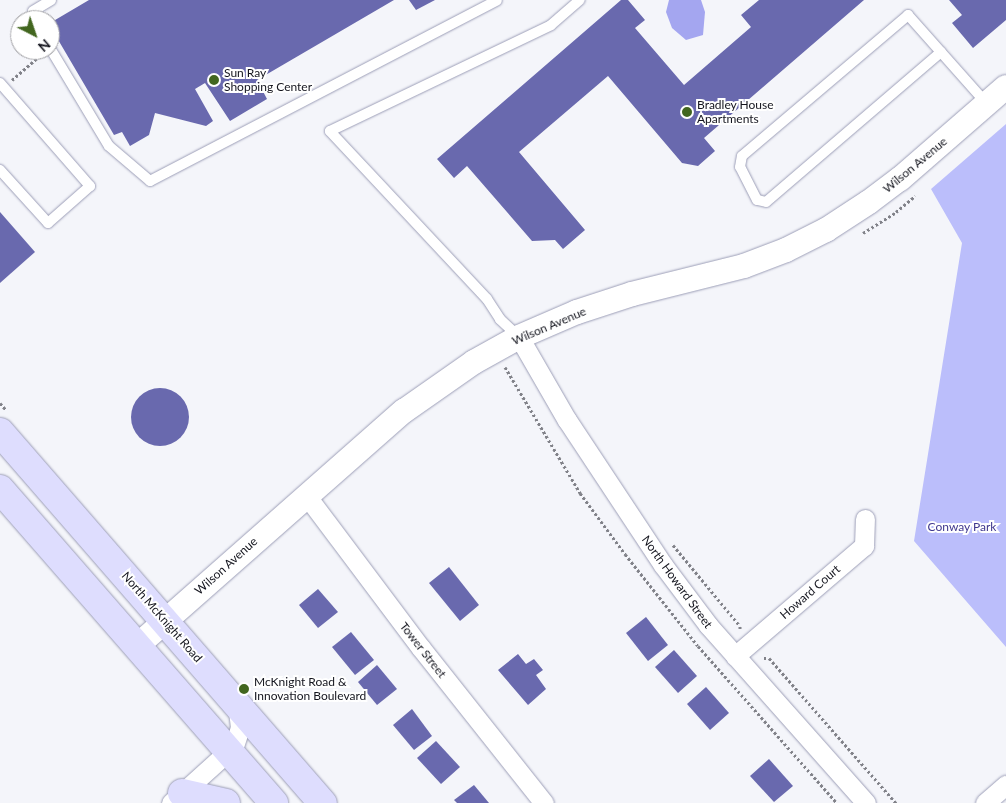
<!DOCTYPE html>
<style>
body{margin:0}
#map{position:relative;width:1006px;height:803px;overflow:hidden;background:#f4f5fa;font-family:Lato,sans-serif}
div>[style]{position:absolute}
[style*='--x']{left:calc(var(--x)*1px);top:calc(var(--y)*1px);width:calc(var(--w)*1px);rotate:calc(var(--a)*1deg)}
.green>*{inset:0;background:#bbbefb}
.water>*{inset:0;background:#a4a6f0}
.building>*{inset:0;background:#6969ae}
.round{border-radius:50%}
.path>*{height:3px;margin-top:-1.5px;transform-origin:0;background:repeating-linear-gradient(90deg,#818289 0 2.5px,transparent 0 5px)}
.roads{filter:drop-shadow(0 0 1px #9c9eb7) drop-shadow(0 0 1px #9c9eb7)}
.service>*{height:10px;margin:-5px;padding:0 5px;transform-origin:5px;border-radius:5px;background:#fff}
.minor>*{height:19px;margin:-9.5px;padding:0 9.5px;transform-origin:9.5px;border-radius:9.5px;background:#fff}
.tertiary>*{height:24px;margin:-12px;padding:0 12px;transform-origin:12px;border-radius:12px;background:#fff}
.secondary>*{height:28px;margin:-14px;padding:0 14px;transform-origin:14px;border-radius:14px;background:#deddfe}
.dots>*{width:14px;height:14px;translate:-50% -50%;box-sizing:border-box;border:2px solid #fff;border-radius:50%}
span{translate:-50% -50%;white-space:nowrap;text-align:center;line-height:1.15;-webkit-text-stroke:4px #fff;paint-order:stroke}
.poi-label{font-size:12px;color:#14151e}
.left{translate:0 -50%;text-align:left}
.street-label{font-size:12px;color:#14151e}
.park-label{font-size:12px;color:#40388e}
.north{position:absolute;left:10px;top:10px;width:50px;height:50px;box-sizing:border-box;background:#fff;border:1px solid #a1a1a5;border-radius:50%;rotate:139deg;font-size:14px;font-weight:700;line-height:20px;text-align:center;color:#14151e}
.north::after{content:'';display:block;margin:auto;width:18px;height:22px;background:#42661f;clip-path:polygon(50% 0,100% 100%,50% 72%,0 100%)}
</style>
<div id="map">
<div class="green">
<i style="clip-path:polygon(1006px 124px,1006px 647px,914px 541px,962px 243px,931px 189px)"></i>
</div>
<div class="water">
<i style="clip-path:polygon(669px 0,701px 0,705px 12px,703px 35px,686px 40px,672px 28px,666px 12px)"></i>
</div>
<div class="building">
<i style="clip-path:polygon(89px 0,394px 0,257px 80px,267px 99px,230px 121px,205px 83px,195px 89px,213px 121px,206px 126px,155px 113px,149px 135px,130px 146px,122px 132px,114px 135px,50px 26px,50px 23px)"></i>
<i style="clip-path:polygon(409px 0,435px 0,416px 10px)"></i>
<i style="clip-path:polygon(621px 0,628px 0,645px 20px,635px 28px,684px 85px,751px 27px,741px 15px,759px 0,864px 0,704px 138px,715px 151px,698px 166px,682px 163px,608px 76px,519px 152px,585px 230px,563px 249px,555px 240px,532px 241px,467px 166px,454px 178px,437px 159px)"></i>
<i style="clip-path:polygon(949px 0,1006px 0,1006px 20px,973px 48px,952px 23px,962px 15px)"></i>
<i style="clip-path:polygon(0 212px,35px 252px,0 283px)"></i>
<i class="round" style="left:131px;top:388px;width:58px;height:58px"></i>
<i style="clip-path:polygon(449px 567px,479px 605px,460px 621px,429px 583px)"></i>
<i style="clip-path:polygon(318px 589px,338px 612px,318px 628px,299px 605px)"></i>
<i style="clip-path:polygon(646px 617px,668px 645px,648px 661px,626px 633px)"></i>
<i style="clip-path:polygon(351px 632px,374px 660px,355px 675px,332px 647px)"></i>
<i style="clip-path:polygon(674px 650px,697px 676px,678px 693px,655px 667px)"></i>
<i style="clip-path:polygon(518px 654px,526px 664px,534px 659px,543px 670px,536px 675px,546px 689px,528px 705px,498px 670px)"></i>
<i style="clip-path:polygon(377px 665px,397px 689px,377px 705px,358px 682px)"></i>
<i style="clip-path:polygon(706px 687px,729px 713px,710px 730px,687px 704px)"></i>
<i style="clip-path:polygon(412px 709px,432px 736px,414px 750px,393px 725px)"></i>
<i style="clip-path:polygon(436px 741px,460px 767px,441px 784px,417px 758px)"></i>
<i style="clip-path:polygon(769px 759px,793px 786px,774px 802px,750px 776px)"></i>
<i style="clip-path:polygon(474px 785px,489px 803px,457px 803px,454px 800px)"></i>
</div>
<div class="path">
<i style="--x:12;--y:80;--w:37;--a:-41"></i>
<i style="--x:863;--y:233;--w:39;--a:-32"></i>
<i style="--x:896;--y:212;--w:25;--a:-40"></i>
<i style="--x:505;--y:367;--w:147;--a:59.2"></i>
<i style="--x:580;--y:493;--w:76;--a:53.6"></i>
<i style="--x:625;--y:554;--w:117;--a:51.6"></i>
<i style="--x:698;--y:646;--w:210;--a:48.5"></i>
<i style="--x:0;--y:403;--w:9;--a:49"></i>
<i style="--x:673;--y:545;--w:105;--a:50.4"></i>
<i style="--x:740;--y:626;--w:4;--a:90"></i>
<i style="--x:764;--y:658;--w:5;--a:0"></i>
<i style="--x:769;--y:658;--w:193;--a:48.8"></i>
</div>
<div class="roads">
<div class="service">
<i style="--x:36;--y:20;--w:9;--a:-108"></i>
<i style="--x:33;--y:11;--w:21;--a:-31"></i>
<i style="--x:50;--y:48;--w:114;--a:59"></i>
<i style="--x:109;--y:146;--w:54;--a:40.5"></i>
<i style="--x:150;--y:181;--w:391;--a:-27.5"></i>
<i style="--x:941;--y:52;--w:230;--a:139.4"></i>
<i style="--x:766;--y:202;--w:9;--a:-167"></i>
<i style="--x:757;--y:200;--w:37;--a:-117"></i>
<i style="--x:740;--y:167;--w:11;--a:-80"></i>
<i style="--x:742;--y:156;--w:218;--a:-40.3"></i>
<i style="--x:908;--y:15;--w:119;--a:48.4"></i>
<i style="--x:0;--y:83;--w:137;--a:48.9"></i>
<i style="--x:90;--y:186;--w:56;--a:138.6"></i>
<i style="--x:48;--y:223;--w:72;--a:-132.2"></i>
<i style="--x:519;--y:337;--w:26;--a:-137"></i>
<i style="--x:500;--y:319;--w:24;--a:-123"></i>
<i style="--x:487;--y:299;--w:230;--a:-133.1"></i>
<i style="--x:330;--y:131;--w:245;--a:-25.6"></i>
<i style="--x:551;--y:25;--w:38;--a:-41"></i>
</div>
<div class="minor">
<i style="--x:519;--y:337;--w:96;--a:60"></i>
<i style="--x:567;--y:420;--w:174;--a:56.5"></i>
<i style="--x:663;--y:565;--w:75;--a:53.1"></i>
<i style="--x:708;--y:625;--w:238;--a:48.4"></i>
<i style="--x:306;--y:495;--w:191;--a:53.1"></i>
<i style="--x:421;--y:648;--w:198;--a:51.6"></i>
<i style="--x:735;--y:656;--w:170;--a:-40.5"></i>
<i style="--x:864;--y:546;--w:27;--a:-88"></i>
<i style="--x:171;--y:803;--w:85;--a:-42.1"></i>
<i style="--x:234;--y:746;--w:20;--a:-72"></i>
<i style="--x:240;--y:727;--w:23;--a:-97"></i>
<i style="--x:985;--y:803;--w:28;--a:-41"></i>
</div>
<div class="tertiary">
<i style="--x:137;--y:646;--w:356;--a:-41.4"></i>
<i style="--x:404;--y:411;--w:85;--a:-35"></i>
<i style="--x:474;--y:362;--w:51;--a:-29.1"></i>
<i style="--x:519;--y:337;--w:63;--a:-23.3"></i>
<i style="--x:577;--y:312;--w:58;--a:-18.1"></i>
<i style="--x:632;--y:294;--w:115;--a:-14"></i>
<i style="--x:744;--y:266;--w:45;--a:-20.9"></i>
<i style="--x:786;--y:250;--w:45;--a:-26.6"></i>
<i style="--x:826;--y:230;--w:51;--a:-33.1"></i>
<i style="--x:869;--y:202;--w:39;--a:-37"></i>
<i style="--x:900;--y:179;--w:140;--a:-41"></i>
</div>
<div class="secondary">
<i style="--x:0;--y:432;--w:492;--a:49"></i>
<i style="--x:0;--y:489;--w:417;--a:48.9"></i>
<i style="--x:182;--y:793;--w:45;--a:12.8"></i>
</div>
</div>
<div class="dots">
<i style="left:214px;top:80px;background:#42661f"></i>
<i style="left:687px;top:112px;background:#42661f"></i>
<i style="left:244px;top:689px;background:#42661f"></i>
</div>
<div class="poi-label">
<span class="left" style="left:224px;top:80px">Sun Ray<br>Shopping Center</span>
<span class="left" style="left:697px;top:112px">Bradley House<br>Apartments</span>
<span class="left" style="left:254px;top:689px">McKnight Road &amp;<br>Innovation Boulevard</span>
</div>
<div class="street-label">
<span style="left:915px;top:165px;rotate:-40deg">Wilson Avenue</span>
<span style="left:549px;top:326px;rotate:-23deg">Wilson Avenue</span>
<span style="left:226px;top:566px;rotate:-42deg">Wilson Avenue</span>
<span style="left:677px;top:582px;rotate:54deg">North Howard Street</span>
<span style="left:810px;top:592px;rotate:-41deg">Howard Court</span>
<span style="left:162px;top:617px;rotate:49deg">North McKnight Road</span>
<span style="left:423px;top:650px;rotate:52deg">Tower Street</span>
</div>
<div class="park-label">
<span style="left:962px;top:527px">Conway Park</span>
</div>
<div class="north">N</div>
</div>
